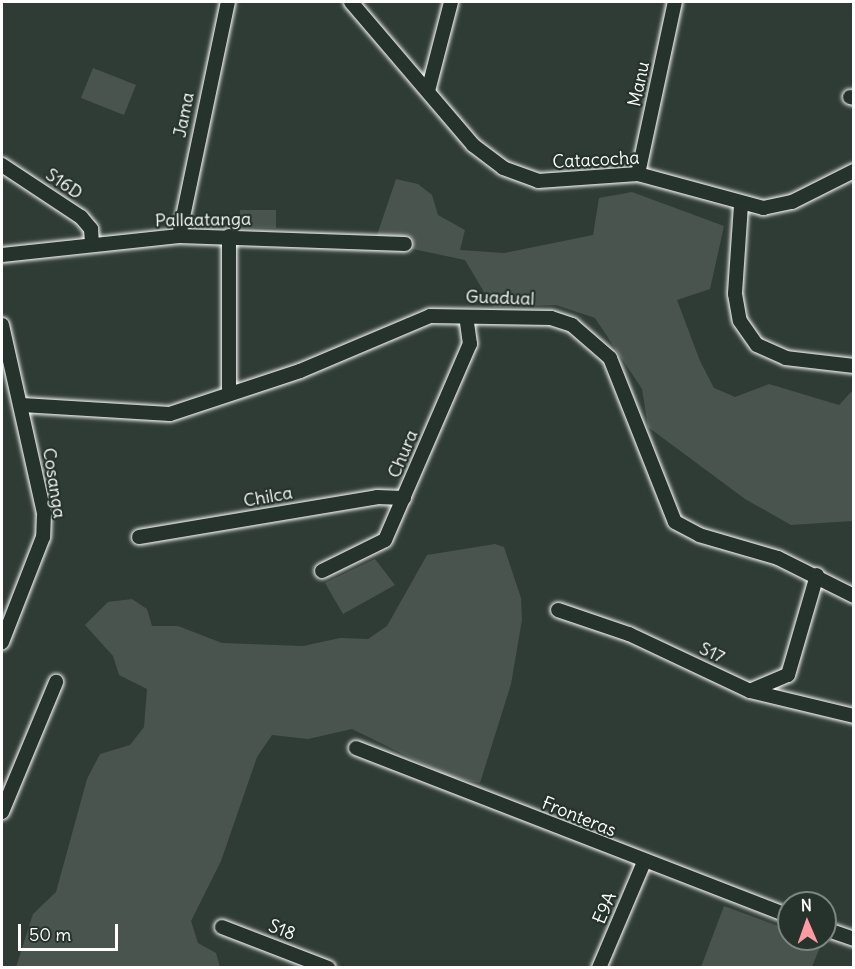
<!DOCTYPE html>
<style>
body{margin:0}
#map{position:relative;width:855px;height:969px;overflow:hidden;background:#2f3b35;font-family:Delius,sans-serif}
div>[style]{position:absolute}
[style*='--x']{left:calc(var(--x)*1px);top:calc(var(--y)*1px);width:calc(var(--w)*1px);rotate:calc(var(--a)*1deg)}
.green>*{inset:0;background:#4a544f}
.roads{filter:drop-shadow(0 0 2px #fff) drop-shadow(0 0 2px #fff)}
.minor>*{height:14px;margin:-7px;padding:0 7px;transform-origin:7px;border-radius:7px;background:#26332d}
span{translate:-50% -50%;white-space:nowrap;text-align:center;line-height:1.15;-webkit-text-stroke:4.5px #26332d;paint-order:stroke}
.street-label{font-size:18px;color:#fff}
.frame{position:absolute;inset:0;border:3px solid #fff;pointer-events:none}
.north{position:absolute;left:777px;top:891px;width:60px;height:60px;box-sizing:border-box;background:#26332d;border:2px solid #7d8581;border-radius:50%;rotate:358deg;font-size:16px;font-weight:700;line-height:24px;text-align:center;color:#fff}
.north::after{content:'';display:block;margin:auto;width:21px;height:27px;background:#ff9aa2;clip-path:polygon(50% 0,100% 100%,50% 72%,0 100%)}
.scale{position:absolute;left:18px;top:924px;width:100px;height:27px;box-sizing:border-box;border:3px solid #fff;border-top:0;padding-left:8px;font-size:18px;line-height:21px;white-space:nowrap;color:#fff;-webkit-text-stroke:4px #26332d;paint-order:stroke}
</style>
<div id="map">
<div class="green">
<i style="clip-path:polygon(93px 68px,136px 85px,124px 115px,81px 98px)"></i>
<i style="clip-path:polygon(396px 179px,418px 184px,432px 195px,438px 215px,465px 230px,460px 250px,504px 253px,593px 235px,599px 198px,632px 192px,724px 226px,710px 289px,677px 300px,700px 361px,714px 388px,735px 397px,769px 384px,839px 405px,853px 390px,853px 521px,791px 525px,745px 499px,648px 427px,642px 389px,595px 318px,556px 305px,493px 307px,465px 260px,375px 241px)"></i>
<i style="clip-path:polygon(240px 210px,276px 210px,276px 228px,239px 227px)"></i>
<i style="clip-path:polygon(495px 544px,504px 547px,521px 598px,522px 620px,511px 684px,480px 783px,450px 777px,352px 729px,308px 739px,272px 735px,257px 757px,221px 861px,191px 921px,198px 943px,216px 953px,220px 967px,16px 967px,33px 914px,56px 892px,87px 779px,100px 754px,130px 745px,144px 727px,147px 689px,119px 675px,113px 656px,85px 625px,108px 602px,132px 599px,147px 609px,152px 626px,178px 626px,222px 643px,303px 646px,340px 638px,368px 639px,387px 626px,427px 555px)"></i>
<i style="clip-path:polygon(375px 559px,395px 585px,343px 614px,325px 583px)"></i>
<i style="clip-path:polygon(724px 906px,789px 930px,789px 939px,822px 942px,812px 967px,701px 967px)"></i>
</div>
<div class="roads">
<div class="minor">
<i style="--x:351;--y:2;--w:188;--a:49.5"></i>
<i style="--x:473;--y:145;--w:38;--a:37"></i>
<i style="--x:503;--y:168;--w:37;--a:20"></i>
<i style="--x:538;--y:181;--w:100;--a:-4"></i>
<i style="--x:638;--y:174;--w:130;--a:15.2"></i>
<i style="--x:763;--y:208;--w:30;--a:-12"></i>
<i style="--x:792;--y:202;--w:69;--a:-26.6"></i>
<i style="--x:428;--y:91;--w:92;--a:-75.5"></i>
<i style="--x:850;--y:97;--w:4;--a:14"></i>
<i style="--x:2;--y:165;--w:95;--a:33.4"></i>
<i style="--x:81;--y:217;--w:16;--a:50"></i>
<i style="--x:91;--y:229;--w:14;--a:86"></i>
<i style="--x:638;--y:174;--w:176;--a:-77.9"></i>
<i style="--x:741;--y:205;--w:89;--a:93.9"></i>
<i style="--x:735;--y:294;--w:27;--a:80"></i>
<i style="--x:740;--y:321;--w:29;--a:55"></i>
<i style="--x:757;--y:345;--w:32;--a:24"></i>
<i style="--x:786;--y:358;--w:68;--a:6.7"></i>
<i style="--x:179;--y:236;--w:239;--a:-78.2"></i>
<i style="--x:229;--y:236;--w:157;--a:90"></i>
<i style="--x:2;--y:255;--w:178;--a:-6.1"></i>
<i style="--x:179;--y:236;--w:226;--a:2"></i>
<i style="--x:2;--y:325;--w:193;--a:77.4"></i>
<i style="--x:44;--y:513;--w:24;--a:92"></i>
<i style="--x:43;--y:537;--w:113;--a:111.3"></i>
<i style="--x:22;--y:405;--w:148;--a:3.5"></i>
<i style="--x:170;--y:414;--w:137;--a:-18.3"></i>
<i style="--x:300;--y:371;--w:141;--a:-22.9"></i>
<i style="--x:430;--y:316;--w:121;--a:0.9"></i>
<i style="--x:551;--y:318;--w:22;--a:18"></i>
<i style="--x:572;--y:325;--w:50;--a:41"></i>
<i style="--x:610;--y:358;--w:176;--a:68.4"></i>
<i style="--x:675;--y:522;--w:27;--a:28"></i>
<i style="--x:699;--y:535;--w:82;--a:16.2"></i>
<i style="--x:778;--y:558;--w:85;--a:26.6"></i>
<i style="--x:139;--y:537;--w:241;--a:-9.5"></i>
<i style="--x:377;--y:497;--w:27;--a:2"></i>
<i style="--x:322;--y:571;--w:70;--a:-26.2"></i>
<i style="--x:385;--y:540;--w:214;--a:-66.6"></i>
<i style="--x:470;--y:344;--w:27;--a:-98"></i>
<i style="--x:558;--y:610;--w:75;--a:18.7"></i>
<i style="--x:629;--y:634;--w:134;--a:25.2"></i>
<i style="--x:750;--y:691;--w:107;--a:13.5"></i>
<i style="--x:752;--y:690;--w:39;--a:-23"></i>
<i style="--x:788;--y:675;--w:104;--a:-73.8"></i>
<i style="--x:356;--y:748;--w:464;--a:21.2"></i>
<i style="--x:2;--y:812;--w:141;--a:-67.4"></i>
<i style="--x:222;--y:927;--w:114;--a:21.1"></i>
<i style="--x:825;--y:929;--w:31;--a:19"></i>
<i style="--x:599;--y:968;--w:115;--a:-67"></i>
</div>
</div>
<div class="street-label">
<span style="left:639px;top:84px;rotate:-78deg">Manu</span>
<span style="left:184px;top:115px;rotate:-79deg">Jama</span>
<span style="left:596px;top:160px;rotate:-3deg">Catacocha</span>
<span style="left:64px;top:184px;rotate:34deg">S16D</span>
<span style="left:203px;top:220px;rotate:-1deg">Pallaatanga</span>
<span style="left:500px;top:298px;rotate:2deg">Guadual</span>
<span style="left:403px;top:454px;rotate:-67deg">Chura</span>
<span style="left:54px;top:483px;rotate:81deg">Cosanga</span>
<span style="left:268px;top:497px;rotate:-10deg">Chilca</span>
<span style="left:712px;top:653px;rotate:25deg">S17</span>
<span style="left:579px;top:817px;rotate:22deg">Fronteras</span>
<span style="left:605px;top:908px;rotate:-67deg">E9A</span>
<span style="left:282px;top:930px;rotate:21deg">S18</span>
</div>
<div class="frame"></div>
<div class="north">N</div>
<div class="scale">50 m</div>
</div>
